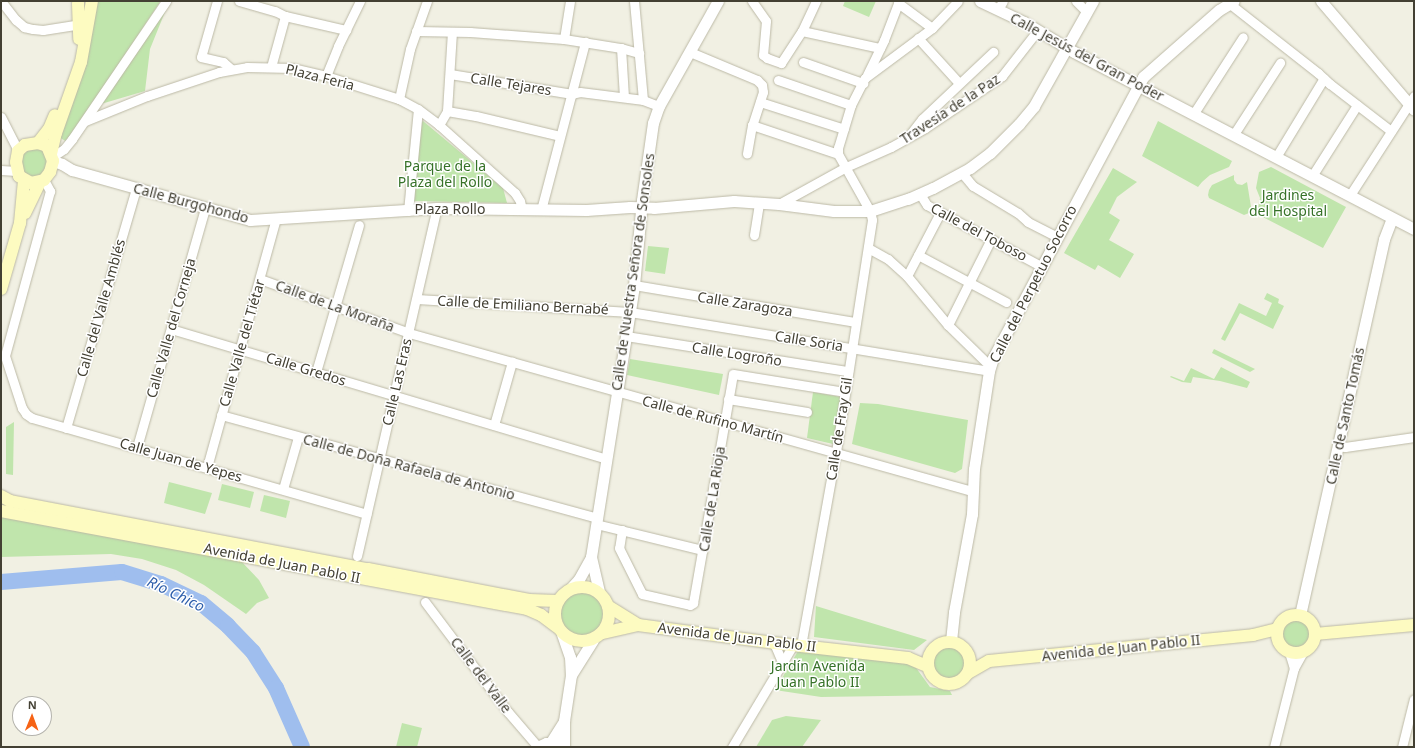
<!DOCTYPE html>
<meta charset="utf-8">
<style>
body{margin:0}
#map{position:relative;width:1415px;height:748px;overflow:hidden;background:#f1f0e3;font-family:"Noto Sans",sans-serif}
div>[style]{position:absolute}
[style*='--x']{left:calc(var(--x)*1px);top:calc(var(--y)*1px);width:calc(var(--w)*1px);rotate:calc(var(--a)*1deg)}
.green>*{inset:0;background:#c0e5ac}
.round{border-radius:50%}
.river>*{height:16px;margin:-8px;padding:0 8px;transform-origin:8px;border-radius:8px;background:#9fbeee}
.roads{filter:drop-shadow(0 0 1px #bcb9a6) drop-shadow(0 0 1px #bcb9a6)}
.minor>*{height:9px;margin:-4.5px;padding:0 4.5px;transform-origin:4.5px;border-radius:4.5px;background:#fff}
.tertiary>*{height:11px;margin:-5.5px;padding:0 5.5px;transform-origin:5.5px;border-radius:5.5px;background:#fff}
.secondary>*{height:12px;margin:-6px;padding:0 6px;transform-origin:6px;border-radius:6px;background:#fdfbc1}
.secondary>.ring{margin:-6px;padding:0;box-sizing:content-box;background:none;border:12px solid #fdfbc1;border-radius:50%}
span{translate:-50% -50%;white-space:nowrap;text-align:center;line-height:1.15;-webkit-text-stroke:3px #fff;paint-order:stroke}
.street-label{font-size:14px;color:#434033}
.park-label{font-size:14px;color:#367228}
.water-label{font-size:15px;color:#2f5fab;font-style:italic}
.frame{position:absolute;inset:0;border:2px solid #434033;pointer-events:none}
.north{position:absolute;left:12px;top:696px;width:40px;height:40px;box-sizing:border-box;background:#fff;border:1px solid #b4b3ad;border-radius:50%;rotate:1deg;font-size:11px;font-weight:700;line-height:16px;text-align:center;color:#434033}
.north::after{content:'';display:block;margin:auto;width:14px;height:18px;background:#f66315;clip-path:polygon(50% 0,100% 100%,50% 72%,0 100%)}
</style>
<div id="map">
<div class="green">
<i style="clip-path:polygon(98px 1px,160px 2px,67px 142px,59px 137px)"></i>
<i style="clip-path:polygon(845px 1px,876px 1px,869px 17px,843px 6px)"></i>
<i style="clip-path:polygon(167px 7px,150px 49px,145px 91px,101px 104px)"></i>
<i style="clip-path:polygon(423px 121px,503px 188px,507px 203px,414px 201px,420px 123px)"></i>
<i style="clip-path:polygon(1158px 121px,1232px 161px,1229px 167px,1210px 175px,1202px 182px,1198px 187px,1142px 156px)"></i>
<i style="clip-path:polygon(35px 148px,44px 151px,48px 162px,43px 174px,33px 178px,22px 171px,22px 156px,25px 152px)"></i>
<i style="clip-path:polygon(1271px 167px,1346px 207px,1323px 248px,1257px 214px,1260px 198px,1256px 188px,1259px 172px)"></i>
<i style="clip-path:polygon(1113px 168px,1137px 182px,1117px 197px,1109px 213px,1120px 220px,1109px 240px,1134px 254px,1120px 278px,1098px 265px,1095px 270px,1064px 253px)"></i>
<i style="clip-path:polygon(1234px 175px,1234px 180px,1237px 184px,1242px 185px,1247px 182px,1251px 207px,1249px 213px,1244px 215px,1209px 198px,1208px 195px,1209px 190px,1212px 185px)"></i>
<i style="clip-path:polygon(648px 246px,669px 248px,665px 274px,645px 271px)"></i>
<i style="clip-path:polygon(1267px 293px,1279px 299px,1278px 303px,1284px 306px,1273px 329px,1240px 313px,1225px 341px,1221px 339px,1239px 303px,1266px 316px,1272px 303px,1264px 299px)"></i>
<i style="clip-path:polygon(1214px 349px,1255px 369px,1250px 372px,1212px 353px)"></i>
<i style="clip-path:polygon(630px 359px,723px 374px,719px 395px,627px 375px)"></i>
<i style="clip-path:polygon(1221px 367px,1250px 382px,1247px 388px,1220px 381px,1193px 377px,1191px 383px,1182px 382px,1170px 377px,1171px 376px,1184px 381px,1191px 368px,1214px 379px)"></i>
<i style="clip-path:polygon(813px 392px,841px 397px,833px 444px,807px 438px)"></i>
<i style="clip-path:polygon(860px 403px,878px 404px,968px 420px,962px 469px,955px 473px,852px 444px)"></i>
<i style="clip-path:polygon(14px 422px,13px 475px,6px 474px,6px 427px)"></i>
<i style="clip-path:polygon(169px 482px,212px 493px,205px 514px,164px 503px)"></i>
<i style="clip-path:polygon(222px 484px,254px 492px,250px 508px,218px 500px)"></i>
<i style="clip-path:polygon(264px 495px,290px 501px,286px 518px,260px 511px)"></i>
<i style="clip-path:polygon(2px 515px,240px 560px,259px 580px,269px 598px,257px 603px,246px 614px,204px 585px,176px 570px,142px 559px,111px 554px,1px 557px)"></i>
<i class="round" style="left:559px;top:592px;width:44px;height:44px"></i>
<i style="clip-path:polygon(816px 605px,816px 606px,927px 640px,914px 650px,814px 637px)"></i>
<i class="round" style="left:1282px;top:620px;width:28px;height:28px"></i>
<i class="round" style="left:933px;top:647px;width:32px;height:32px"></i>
<i style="clip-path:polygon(805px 650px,914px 665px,930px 687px,950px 691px,952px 695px,821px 697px,775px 690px,798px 651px)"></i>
<i style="clip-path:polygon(786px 716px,821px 720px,802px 747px,756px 747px,772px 720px)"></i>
<i style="clip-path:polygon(402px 723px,422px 728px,417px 747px,396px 747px)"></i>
</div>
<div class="river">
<i style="--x:1;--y:582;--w:121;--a:-4.7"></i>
<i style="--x:122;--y:572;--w:41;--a:17.1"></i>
<i style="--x:161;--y:584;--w:44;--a:25.4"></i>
<i style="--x:201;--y:603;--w:35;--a:40"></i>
<i style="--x:228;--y:626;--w:36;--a:46"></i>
<i style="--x:253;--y:652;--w:43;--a:57.4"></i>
<i style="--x:276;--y:688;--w:64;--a:66.2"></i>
</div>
<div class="roads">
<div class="minor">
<i style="--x:1;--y:1;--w:24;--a:52"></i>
<i style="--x:16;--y:20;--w:11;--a:41"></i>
<i style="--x:24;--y:27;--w:9;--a:13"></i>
<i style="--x:33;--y:29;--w:10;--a:6"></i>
<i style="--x:43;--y:30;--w:37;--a:-9"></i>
<i style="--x:217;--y:1;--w:58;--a:105.9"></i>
<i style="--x:201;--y:57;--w:23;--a:13"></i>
<i style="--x:223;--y:62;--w:11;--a:41"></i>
<i style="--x:239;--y:1;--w:37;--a:16"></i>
<i style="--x:275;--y:11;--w:11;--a:27"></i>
<i style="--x:285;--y:16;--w:63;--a:12.9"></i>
<i style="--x:634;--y:1;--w:99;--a:84.8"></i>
<i style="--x:752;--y:1;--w:24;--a:55"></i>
<i style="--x:766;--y:21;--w:34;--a:95"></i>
<i style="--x:763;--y:55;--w:5;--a:37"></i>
<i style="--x:767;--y:58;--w:15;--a:20"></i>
<i style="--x:781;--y:63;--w:38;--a:-57"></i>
<i style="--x:802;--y:31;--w:33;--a:-65"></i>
<i style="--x:1076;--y:1;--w:16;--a:45"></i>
<i style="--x:1230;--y:4;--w:112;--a:38.1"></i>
<i style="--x:1318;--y:73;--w:16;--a:43"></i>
<i style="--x:1330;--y:84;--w:77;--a:37.6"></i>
<i style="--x:998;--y:9;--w:9;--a:-58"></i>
<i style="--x:416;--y:31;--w:54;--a:1.1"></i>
<i style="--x:470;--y:32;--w:94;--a:4.3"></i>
<i style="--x:564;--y:39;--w:58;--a:9"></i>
<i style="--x:621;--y:48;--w:19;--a:16"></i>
<i style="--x:802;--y:31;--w:80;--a:12.3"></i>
<i style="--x:918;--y:38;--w:61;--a:47.7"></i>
<i style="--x:564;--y:39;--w:38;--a:-81"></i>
<i style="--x:621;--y:48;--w:49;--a:86.5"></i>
<i style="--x:690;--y:52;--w:73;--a:22.7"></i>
<i style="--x:757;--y:80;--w:7;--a:45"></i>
<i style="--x:762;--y:85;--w:7;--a:82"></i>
<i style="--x:763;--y:92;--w:35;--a:108"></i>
<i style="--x:752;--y:125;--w:29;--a:100"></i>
<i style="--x:803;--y:62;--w:64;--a:19.3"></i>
<i style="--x:271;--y:67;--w:53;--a:-74.6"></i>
<i style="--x:450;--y:74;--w:124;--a:9.3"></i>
<i style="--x:572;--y:94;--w:8;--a:-14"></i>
<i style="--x:580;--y:92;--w:64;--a:7.2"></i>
<i style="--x:643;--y:100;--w:17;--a:21"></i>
<i style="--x:867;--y:75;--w:39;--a:-64"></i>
<i style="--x:884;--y:40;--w:40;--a:-69"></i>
<i style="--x:898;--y:3;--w:42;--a:36.3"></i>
<i style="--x:326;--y:76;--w:32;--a:-68"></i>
<i style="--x:338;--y:46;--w:50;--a:-63.9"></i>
<i style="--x:778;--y:80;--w:77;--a:18.9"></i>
<i style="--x:399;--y:99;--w:51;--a:-77.6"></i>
<i style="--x:410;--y:49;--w:51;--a:-70.5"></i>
<i style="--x:760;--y:102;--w:88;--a:17.8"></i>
<i style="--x:447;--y:111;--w:29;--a:10"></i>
<i style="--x:476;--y:116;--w:86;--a:13.4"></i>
<i style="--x:1194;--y:113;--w:90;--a:-57.2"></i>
<i style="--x:1;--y:117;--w:38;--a:63"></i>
<i style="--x:85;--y:121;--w:67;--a:-22"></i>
<i style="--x:147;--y:96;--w:76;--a:-18.4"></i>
<i style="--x:219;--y:72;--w:28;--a:-10"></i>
<i style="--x:247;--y:67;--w:45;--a:1.3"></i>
<i style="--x:292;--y:68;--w:35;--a:13"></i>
<i style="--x:326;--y:76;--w:77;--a:17.5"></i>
<i style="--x:399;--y:99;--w:21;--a:28"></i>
<i style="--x:418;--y:109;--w:26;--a:37"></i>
<i style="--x:439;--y:125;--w:102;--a:41.8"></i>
<i style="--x:515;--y:193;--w:9;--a:58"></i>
<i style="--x:520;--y:201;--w:9;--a:77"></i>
<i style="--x:439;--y:125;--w:16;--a:-60"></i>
<i style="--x:447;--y:111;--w:79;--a:-86.4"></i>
<i style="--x:752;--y:125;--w:91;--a:18.6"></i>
<i style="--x:838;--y:154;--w:65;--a:60.7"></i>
<i style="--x:870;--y:211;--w:9;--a:77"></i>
<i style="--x:872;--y:220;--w:223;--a:98.8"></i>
<i style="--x:838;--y:440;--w:209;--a:100.2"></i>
<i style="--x:1234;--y:134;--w:85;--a:-57.1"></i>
<i style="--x:908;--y:137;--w:23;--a:-52"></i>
<i style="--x:922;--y:119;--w:98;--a:-43.3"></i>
<i style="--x:838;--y:154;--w:6;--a:-90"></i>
<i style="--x:838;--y:148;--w:45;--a:-73.2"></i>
<i style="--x:851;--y:105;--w:30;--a:-63"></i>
<i style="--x:865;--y:78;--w:84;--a:-36.7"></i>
<i style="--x:932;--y:28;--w:37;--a:-46"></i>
<i style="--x:52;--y:157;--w:14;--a:-34"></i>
<i style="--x:64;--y:149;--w:13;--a:-51"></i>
<i style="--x:72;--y:139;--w:167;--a:-55.7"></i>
<i style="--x:1276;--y:157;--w:92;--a:-58.7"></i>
<i style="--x:1;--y:170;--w:15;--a:4"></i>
<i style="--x:962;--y:173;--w:17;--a:50"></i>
<i style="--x:973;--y:186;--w:52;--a:31"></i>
<i style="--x:1018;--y:213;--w:13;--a:42"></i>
<i style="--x:1028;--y:222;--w:33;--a:27"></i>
<i style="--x:1312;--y:176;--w:84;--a:-57.6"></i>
<i style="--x:44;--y:180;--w:13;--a:61"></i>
<i style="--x:50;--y:191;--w:171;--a:105.3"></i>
<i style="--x:5;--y:356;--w:55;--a:71.9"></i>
<i style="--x:22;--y:408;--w:7;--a:56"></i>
<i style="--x:26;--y:414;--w:7;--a:34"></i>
<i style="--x:32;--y:418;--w:348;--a:16"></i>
<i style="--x:920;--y:194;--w:13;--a:58"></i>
<i style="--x:927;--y:205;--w:129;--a:28.2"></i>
<i style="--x:1350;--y:195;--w:118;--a:-57.1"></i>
<i style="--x:779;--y:204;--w:77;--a:-28.9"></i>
<i style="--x:846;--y:167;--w:49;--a:-24"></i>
<i style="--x:891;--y:147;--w:39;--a:-29"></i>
<i style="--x:925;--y:128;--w:93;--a:-34"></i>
<i style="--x:1002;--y:76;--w:58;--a:-52"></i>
<i style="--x:541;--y:210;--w:174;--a:-75.3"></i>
<i style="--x:408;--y:211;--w:102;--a:-84.4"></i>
<i style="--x:754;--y:235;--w:33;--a:-81"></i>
<i style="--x:868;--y:248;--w:23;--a:29"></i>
<i style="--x:888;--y:259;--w:25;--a:42"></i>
<i style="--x:907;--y:276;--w:64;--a:50.1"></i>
<i style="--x:948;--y:325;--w:59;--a:44.3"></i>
<i style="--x:918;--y:255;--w:100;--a:28.1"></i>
<i style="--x:907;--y:276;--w:71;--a:-62.4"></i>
<i style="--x:260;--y:279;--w:158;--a:19.9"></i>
<i style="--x:409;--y:333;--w:585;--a:15.68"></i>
<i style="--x:634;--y:285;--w:225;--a:9.5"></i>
<i style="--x:417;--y:299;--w:213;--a:3.5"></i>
<i style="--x:630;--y:312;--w:364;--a:9.3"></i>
<i style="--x:948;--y:325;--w:96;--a:-63.4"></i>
<i style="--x:171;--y:329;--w:454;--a:16.6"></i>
<i style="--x:626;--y:336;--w:225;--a:9"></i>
<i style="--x:316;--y:372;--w:153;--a:-73.7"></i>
<i style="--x:728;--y:399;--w:80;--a:9.3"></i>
<i style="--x:221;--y:415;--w:390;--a:15.3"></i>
<i style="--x:494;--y:425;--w:66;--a:-74.1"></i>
<i style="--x:66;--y:428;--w:249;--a:-73.7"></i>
<i style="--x:1338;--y:446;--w:7;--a:8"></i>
<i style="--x:1345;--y:447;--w:70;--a:-8.2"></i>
<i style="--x:137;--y:447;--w:248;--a:-74.1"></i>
<i style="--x:207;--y:467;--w:257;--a:-74.5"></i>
<i style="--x:283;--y:489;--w:54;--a:-73.9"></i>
<i style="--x:596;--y:524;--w:110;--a:13.7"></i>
<i style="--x:622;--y:530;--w:18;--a:99"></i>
<i style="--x:619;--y:548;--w:51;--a:63.4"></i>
<i style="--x:642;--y:594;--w:49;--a:12.9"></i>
<i style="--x:690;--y:605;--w:4;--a:-34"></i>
<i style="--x:693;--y:603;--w:232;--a:-80.1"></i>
<i style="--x:733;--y:374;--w:113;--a:9.1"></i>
<i style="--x:357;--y:556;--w:357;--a:-77.1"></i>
<i style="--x:425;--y:602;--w:138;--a:53"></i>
<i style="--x:508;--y:712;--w:46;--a:49.4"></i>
<i style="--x:774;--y:643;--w:21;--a:67"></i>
<i style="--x:1289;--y:652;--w:17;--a:73"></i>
<i style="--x:732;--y:747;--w:119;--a:-59.1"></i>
<i style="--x:1274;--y:747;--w:81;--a:-75.8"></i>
<i style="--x:1294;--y:668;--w:18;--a:-61"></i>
<i style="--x:1402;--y:747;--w:49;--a:-76"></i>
</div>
<div class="tertiary">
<i style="--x:980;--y:1;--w:49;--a:25.5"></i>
<i style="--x:1024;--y:22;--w:58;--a:31"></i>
<i style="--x:1074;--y:52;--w:383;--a:27.5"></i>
<i style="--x:1321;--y:1;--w:143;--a:49.5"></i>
<i style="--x:53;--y:161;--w:9;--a:18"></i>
<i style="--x:62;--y:164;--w:12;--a:31"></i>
<i style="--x:72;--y:170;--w:185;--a:15.7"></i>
<i style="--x:250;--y:220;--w:187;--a:-3.7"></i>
<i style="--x:437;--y:208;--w:149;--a:0.8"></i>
<i style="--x:586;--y:210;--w:44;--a:-3.9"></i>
<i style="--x:630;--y:207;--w:24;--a:2"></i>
<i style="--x:654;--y:208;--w:80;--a:-5"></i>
<i style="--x:734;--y:201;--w:45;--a:3.8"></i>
<i style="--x:779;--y:204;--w:55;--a:7.3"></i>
<i style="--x:834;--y:211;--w:36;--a:0"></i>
<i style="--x:870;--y:211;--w:40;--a:-18"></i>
<i style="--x:908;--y:199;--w:27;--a:-24"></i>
<i style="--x:933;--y:188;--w:42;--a:-28.4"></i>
<i style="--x:970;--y:168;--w:25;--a:-37"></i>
<i style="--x:990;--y:153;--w:41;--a:-45"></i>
<i style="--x:1019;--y:124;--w:23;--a:-50"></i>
<i style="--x:1034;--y:106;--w:120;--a:-60.7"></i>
<i style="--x:591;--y:557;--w:37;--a:77"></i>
<i style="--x:570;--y:589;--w:13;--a:-48"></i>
<i style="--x:579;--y:579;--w:25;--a:-61"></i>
<i style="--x:591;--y:557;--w:275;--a:-81"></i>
<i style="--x:634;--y:285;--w:85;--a:-84.6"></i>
<i style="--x:642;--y:200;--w:78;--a:-81.9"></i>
<i style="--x:653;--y:123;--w:18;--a:-71"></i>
<i style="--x:659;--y:106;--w:120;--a:-60.7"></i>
<i style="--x:1300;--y:615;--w:385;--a:-77.4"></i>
<i style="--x:1384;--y:239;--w:22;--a:-69"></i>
<i style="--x:562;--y:634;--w:24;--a:71"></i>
<i style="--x:570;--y:657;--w:18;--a:87"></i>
<i style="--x:571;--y:675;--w:47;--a:98.7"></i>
<i style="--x:564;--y:721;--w:26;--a:90"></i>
<i style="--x:951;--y:641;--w:29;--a:-84"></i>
<i style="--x:954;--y:612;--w:100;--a:-79.6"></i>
<i style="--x:972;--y:514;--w:45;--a:-87.5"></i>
<i style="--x:974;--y:469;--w:99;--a:-81.3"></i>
<i style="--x:989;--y:371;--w:14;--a:-73"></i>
<i style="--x:993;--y:358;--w:319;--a:-61.9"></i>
<i style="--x:1143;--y:77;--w:101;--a:-41.4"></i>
<i style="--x:1219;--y:10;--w:17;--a:-31"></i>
<i style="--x:571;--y:675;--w:41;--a:-57.8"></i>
<i style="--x:551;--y:742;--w:25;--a:-58"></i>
<i style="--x:537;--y:747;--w:10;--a:-24"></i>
<i style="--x:546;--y:743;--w:10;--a:6"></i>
</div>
<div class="secondary">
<i style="--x:78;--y:3;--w:36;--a:88"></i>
<i style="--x:38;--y:143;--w:18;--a:-52"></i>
<i style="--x:49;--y:129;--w:15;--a:-67"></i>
<i style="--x:38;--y:143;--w:9;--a:18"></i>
<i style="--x:47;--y:146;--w:16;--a:68"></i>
<i style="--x:53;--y:161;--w:11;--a:105"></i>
<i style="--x:50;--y:172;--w:10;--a:127"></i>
<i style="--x:44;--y:180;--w:13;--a:167"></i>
<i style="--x:31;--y:183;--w:14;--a:-150"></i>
<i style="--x:19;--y:176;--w:14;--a:-102"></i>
<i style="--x:16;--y:162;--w:11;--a:-80"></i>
<i style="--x:18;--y:151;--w:9;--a:-41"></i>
<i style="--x:25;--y:145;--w:13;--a:-9"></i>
<i style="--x:51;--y:154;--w:22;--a:-77"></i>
<i style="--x:56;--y:133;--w:75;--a:-70.6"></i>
<i style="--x:81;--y:62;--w:62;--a:-79.8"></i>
<i style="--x:25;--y:213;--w:34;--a:-64"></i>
<i style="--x:1;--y:289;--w:69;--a:-73.9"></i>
<i style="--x:20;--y:223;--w:42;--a:-84.6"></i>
<i style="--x:1;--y:496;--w:10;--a:29"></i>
<i style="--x:10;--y:501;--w:364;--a:10.8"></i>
<i style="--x:368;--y:569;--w:164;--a:10.9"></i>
<i style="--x:529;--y:600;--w:28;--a:2"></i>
<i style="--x:1;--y:511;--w:535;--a:10.55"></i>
<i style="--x:527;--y:609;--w:15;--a:23"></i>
<i style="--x:541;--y:615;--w:20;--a:37"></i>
<i class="ring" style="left:555px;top:587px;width:42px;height:42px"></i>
<i style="--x:608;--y:606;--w:36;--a:32"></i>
<i class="ring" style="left:1277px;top:615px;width:26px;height:26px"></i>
<i style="--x:603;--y:633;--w:36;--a:-13"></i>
<i style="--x:638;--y:625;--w:137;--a:7.5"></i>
<i style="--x:774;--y:643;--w:135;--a:6.4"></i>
<i style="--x:908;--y:658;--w:21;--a:23"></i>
<i style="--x:1315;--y:634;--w:99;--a:-5.2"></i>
<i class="ring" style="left:928px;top:642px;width:30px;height:30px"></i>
<i style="--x:968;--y:673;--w:24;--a:-30"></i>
<i style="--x:989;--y:661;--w:265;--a:-5.6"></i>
<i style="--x:1253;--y:635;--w:25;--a:-14"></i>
</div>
</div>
<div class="street-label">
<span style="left:1087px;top:57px;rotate:28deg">Calle Jesús del Gran Poder</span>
<span style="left:320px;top:77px;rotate:14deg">Plaza Feria</span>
<span style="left:511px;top:84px;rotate:9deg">Calle Tejares</span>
<span style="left:950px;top:109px;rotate:-33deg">Travesía de la Paz</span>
<span style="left:191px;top:203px;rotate:15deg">Calle Burgohondo</span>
<span style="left:450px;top:209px">Plaza Rollo</span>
<span style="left:979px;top:232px;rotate:28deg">Calle del Toboso</span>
<span style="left:633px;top:272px;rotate:-82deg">Calle de Nuestra Señora de Sonsoles</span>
<span style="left:1033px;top:284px;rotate:-63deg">Calle del Perpetuo Socorro</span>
<span style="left:745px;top:304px;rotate:9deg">Calle Zaragoza</span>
<span style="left:523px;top:305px;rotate:3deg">Calle de Emiliano Bernabé</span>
<span style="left:335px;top:306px;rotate:20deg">Calle de La Moraña</span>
<span style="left:101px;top:308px;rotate:-74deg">Calle del Valle Amblés</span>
<span style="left:171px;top:328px;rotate:-74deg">Calle Valle del Corneja</span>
<span style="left:809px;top:341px;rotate:9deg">Calle Soria</span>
<span style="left:242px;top:343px;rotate:-74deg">Calle Valle del Tiétar</span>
<span style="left:737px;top:354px;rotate:9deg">Calle Logroño</span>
<span style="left:306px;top:369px;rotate:17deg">Calle Gredos</span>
<span style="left:397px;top:382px;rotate:-77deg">Calle Las Eras</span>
<span style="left:1345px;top:416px;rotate:-78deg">Calle de Santo Tomás</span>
<span style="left:713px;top:419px;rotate:15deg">Calle de Rufino Martín</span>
<span style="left:839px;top:429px;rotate:-81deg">Calle de Fray Gil</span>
<span style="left:181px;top:460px;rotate:16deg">Calle Juan de Yepes</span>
<span style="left:409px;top:467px;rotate:15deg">Calle de Doña Rafaela de Antonio</span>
<span style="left:712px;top:499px;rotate:-81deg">Calle de La Rioja</span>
<span style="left:282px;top:563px;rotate:11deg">Avenida de Juan Pablo II</span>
<span style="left:737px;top:637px;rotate:7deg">Avenida de Juan Pablo II</span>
<span style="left:1121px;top:648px;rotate:-6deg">Avenida de Juan Pablo II</span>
<span style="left:481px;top:675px;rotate:53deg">Calle del Valle</span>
</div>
<div class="park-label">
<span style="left:445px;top:174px">Parque de la<br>Plaza del Rollo</span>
<span style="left:1288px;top:203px">Jardines<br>del Hospital</span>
<span style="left:818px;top:674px">Jardín Avenida<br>Juan Pablo II</span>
</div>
<div class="water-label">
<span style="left:176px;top:594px;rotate:26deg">Río Chico</span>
</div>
<div class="frame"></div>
<div class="north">N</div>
</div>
